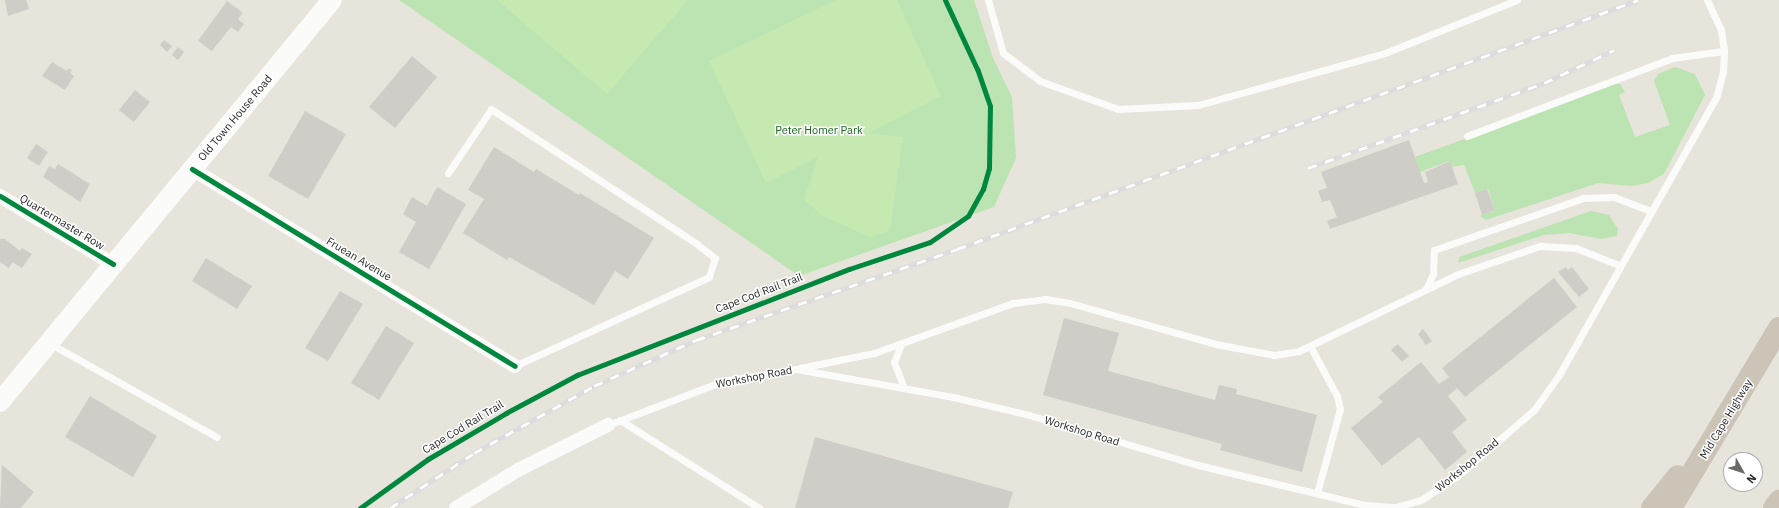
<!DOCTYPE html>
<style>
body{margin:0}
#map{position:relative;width:1779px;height:508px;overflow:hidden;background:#e7e4dc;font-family:"IBM Plex Sans",sans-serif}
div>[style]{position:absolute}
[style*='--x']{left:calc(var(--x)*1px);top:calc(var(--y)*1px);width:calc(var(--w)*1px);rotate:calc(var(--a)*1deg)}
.green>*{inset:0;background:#bce4b3}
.pitch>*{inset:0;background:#c6e8b1}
.building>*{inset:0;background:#cfcdc8}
.lane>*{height:7px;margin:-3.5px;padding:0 3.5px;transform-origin:3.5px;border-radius:3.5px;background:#fbfbfa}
.street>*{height:14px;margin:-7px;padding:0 7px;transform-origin:7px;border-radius:7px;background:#fbfbfa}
.secondary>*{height:20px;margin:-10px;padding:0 10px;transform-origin:10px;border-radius:10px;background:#fbfbfa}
.highway>*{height:22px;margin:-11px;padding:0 11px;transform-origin:11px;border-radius:11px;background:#cbc4b7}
.rail>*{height:4.5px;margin-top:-2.25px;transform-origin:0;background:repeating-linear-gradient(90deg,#fff 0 9px,#dcdcdd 0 18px);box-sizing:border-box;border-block:1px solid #dcdcdd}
.cycleway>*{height:5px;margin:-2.5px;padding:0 2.5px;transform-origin:2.5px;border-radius:2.5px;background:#00873e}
span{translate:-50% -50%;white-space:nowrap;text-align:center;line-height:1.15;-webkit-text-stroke:3px #fff;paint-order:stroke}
.street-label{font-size:11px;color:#272727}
.park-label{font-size:11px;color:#17641b}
.north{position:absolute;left:1723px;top:452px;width:40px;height:40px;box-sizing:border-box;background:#fff;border:1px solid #a9a9a9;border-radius:50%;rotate:129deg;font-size:11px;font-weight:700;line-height:16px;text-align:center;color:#272727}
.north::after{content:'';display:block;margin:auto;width:14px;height:18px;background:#6a6966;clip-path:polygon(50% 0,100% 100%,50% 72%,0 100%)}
</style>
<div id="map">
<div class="green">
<i style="clip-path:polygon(399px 0,974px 0,993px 58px,1012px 97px,1016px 158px,994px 207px,799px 276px)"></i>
<i style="clip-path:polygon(1675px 67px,1695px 74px,1705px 95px,1664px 174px,1648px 183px,1632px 186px,1598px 183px,1486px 220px,1480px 216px,1495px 210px,1488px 189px,1475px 193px,1464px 165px,1452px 167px,1449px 161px,1420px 172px,1415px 157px,1615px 84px,1620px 84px,1625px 92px,1619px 95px,1635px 137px,1670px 125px,1654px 81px,1658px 74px)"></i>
<i style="clip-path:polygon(1591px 211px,1609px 215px,1618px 229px,1617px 236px,1601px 239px,1569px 233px,1544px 235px,1458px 263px,1459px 257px)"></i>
</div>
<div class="pitch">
<i style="clip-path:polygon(497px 0,688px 0,607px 94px)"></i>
<i style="clip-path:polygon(836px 0,897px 0,941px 96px,868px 133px,903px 137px,890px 230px,871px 237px,824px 217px,804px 200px,818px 157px,766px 183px,709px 61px)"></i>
</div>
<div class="building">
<i style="clip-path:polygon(5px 0,26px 0,29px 9px,8px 16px)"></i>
<i style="clip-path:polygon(227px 1px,243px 13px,238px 19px,244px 24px,238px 32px,231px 27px,212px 51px,198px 41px)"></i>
<i style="clip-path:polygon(164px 40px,172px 46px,167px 52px,160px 45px)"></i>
<i style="clip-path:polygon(178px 47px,184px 52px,178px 60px,172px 55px)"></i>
<i style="clip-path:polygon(412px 56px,437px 77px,395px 128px,369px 107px)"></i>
<i style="clip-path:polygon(52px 62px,67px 71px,68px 68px,72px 70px,70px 73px,74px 76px,65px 90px,42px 76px)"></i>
<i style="clip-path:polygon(135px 90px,150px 102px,134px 122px,119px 110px)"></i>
<i style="clip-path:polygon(305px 111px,346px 134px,308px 199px,268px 176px)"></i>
<i style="clip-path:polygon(1409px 140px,1424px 183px,1428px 182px,1425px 172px,1450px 161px,1458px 184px,1330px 229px,1327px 221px,1337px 217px,1330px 200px,1322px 202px,1318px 191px,1327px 188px,1321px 172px)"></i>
<i style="clip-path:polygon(36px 144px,48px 152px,39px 166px,27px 158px)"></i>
<i style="clip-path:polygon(494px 147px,534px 172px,536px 169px,579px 195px,580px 193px,654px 238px,628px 279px,615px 271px,594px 305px,509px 257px,507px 260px,463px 233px,484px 199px,468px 190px)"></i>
<i style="clip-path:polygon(58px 164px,90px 184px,80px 202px,43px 177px,49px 166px,55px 169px)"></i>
<i style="clip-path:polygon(437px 187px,466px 204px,429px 269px,399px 252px,416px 222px,403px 214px,412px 197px,427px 206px)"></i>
<i style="clip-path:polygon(1487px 189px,1495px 210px,1482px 215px,1475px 193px)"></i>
<i style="clip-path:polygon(0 239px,5px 239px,20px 251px,22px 248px,32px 254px,22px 268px,12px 262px,9px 268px,0 262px)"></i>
<i style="clip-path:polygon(206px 258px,252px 286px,237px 309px,192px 281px)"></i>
<i style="clip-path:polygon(1566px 267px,1568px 270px,1572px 267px,1589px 289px,1579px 297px,1558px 272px)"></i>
<i style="clip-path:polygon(1554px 278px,1577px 307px,1465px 397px,1457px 388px,1448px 396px,1467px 420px,1452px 432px,1467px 452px,1445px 470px,1419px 437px,1382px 466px,1351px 428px,1383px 402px,1378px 397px,1421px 362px,1439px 384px,1449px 377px,1442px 368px)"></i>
<i style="clip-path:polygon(340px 291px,363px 304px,328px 361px,305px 348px)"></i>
<i style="clip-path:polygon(1064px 318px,1119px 333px,1108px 371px,1215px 400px,1219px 385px,1237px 389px,1236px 394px,1317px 415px,1302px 472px,1220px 450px,1222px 444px,1043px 395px)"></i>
<i style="clip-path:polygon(386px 326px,414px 343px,379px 400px,351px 383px)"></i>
<i style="clip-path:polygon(1423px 329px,1432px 341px,1426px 345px,1418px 334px)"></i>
<i style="clip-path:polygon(1398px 344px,1409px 356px,1402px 362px,1391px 350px)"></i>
<i style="clip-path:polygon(90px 396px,157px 436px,133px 477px,65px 437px)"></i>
<i style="clip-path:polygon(815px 437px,1013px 492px,1008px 508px,795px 508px)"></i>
<i style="clip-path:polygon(2px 465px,34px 492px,21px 508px,0 508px)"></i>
</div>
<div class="lane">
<i style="--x:988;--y:0;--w:55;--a:74.2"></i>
<i style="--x:1003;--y:53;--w:46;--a:37.1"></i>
<i style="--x:1040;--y:81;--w:83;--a:19.7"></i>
<i style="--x:1118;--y:109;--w:80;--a:-2.9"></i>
<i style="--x:1198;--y:105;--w:194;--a:-15.5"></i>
<i style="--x:1385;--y:53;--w:142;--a:-21.9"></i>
<i style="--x:1467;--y:136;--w:219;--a:-20.8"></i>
<i style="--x:1672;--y:58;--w:52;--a:-7.7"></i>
<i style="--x:448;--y:173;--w:77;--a:-56.1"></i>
<i style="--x:491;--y:109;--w:246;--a:33.2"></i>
<i style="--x:697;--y:244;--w:23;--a:38"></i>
<i style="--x:715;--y:258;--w:20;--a:108"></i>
<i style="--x:709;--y:277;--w:213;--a:155.4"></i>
<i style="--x:1426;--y:289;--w:17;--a:-65"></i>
<i style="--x:1433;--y:274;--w:24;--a:-88"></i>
<i style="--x:1434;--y:250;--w:158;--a:-19.2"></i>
<i style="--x:1583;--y:198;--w:31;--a:-2"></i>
<i style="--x:1614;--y:197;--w:40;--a:21"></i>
<i style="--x:51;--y:344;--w:190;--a:29.3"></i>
<i style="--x:901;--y:344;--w:19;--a:111"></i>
<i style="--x:894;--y:362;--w:28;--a:69"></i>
<i style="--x:1310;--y:346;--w:57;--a:61.6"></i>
<i style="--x:1337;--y:396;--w:13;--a:77"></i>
<i style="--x:1340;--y:409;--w:87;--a:105.3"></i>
<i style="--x:800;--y:368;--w:76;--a:-11.5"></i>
<i style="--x:874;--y:353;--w:148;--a:-19.8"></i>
<i style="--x:1013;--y:303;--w:32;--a:-7"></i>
<i style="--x:1045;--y:299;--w:25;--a:9"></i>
<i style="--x:1070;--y:303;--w:152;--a:15.7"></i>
<i style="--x:1216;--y:344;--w:59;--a:10.7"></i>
<i style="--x:1274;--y:355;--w:25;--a:-9"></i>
<i style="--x:1299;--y:351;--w:177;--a:-25.8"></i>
<i style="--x:1458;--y:274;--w:87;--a:-18.9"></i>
<i style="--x:1540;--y:246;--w:36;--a:3"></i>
<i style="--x:1576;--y:248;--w:48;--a:21.8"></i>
<i style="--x:620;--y:420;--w:165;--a:32.3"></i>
<i style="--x:608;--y:425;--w:123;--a:-20.9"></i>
<i style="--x:723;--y:381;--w:74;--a:-9.3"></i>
<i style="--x:796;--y:369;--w:159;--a:10.1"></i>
<i style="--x:953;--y:397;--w:78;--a:13.3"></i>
<i style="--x:1029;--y:415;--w:176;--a:16.5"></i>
<i style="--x:1198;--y:465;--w:172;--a:13.5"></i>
<i style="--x:1365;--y:505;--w:31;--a:4"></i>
<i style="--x:1396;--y:507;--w:26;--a:-16"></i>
<i style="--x:1421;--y:500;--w:42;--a:-33.3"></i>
<i style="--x:1456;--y:477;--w:103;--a:-40.7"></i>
<i style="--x:1534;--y:410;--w:43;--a:-54.5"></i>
<i style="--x:1559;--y:375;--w:318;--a:-60.5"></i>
<i style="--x:1716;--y:98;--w:28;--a:-75"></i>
<i style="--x:1723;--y:71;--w:20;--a:-87"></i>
<i style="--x:1724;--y:51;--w:21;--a:-98"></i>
<i style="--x:1721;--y:30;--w:33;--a:-115"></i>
</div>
<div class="street">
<i style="--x:192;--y:169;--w:378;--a:31.4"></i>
<i style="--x:0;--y:196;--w:132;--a:31"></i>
<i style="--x:456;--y:508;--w:73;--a:-31.5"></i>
<i style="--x:518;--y:470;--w:101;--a:-26.6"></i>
</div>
<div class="secondary">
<i style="--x:0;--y:402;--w:521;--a:-50.45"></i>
</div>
<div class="highway">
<i style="--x:1652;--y:508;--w:41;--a:-50.9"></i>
<i style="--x:1671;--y:508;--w:210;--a:-59"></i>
<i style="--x:1774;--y:508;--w:9;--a:-54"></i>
</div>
<div class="rail">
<i style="--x:1308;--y:168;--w:251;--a:-19.8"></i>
<i style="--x:1544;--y:83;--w:77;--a:-25.2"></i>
<i style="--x:390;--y:508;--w:100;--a:-33.2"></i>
<i style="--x:474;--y:453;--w:137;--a:-29.2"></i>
<i style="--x:594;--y:386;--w:112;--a:-24.3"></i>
<i style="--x:696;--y:340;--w:276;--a:-19.2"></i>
<i style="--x:957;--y:249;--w:725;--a:-20.08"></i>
</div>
<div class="cycleway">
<i style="--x:192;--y:169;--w:378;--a:31.4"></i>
<i style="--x:0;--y:196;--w:132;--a:31"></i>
<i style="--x:360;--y:508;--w:84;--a:-35.8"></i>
<i style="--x:428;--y:459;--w:91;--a:-30.5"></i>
<i style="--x:506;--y:413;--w:81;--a:-28.2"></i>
<i style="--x:577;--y:375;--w:292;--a:-21.3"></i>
<i style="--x:849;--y:269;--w:85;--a:-18.4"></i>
<i style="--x:930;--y:242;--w:46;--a:-34.4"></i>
<i style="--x:968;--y:216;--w:31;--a:-61"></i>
<i style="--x:983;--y:189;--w:22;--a:-74"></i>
<i style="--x:989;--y:168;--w:62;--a:-89.1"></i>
<i style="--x:990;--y:106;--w:39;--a:-109"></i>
<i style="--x:977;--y:69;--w:76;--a:-114.9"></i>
</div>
<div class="street-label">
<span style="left:235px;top:118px;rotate:-50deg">Old Town House Road</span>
<span style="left:62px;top:222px;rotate:31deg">Quartermaster Row</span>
<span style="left:359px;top:259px;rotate:31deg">Fruean Avenue</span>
<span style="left:759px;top:293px;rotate:-21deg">Cape Cod Rail Trail</span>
<span style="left:754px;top:377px;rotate:-11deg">Workshop Road</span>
<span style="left:1726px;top:419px;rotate:-59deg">Mid Cape Highway</span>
<span style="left:463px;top:427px;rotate:-31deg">Cape Cod Rail Trail</span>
<span style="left:1082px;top:431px;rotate:17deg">Workshop Road</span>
<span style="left:1467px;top:465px;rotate:-39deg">Workshop Road</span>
</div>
<div class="park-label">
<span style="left:819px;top:130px">Peter Homer Park</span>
</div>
<div class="north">N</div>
</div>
